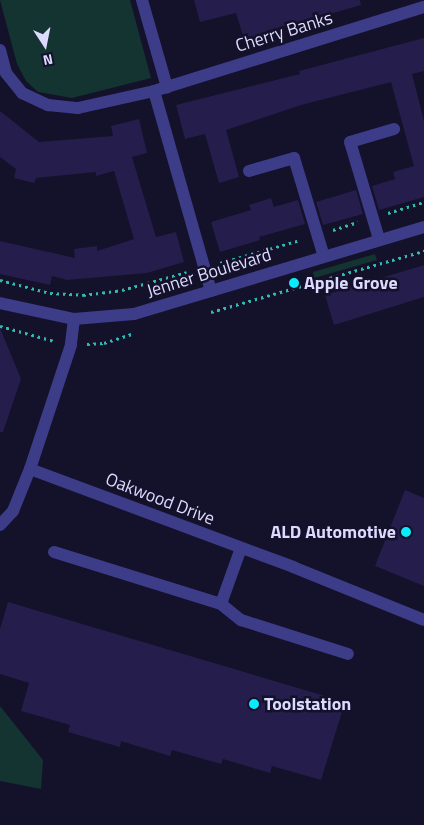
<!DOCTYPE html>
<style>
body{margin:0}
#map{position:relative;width:424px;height:825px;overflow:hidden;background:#14112a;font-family:"Titillium Web",sans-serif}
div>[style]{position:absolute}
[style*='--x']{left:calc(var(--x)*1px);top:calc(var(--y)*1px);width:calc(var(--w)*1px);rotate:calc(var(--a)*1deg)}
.green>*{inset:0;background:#143432}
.building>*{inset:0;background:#251d4b}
.path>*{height:3px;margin-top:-1.5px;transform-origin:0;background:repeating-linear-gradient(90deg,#31bbaf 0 2.5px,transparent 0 6.5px)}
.service>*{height:12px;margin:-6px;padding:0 6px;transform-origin:6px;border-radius:6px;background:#3d3c88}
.minor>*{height:12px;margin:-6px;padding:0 6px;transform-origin:6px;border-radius:6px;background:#3d3c88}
.dots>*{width:14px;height:14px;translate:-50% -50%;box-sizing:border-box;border:2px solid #14112a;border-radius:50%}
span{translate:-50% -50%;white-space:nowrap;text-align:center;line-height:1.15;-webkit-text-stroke:5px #14112a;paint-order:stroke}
.street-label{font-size:18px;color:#dddaff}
.poi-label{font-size:18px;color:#dddaff;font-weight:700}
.left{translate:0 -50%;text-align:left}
.right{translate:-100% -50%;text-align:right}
.north{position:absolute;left:20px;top:20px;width:50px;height:50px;-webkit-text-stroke:4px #14112a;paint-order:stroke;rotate:169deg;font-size:14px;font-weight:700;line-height:20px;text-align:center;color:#dddaff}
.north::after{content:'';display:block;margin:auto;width:18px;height:22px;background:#dddaff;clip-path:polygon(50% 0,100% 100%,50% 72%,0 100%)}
</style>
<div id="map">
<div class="green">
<i style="clip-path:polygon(0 0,130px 0,151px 78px,72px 98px,38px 92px,26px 81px,17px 64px)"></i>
<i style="clip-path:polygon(375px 254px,377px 260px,314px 278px,313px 272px)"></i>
<i style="clip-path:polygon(0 706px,43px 760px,41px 789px,0 781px)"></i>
</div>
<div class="building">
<i style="clip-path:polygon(194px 0,360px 0,361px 5px,244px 39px,236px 13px,200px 22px)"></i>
<i style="clip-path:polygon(424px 38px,424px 71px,412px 74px,424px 121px,424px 197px,379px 210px,372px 186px,395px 179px,393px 172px,414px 166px,391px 82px,301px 105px,226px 130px,239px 177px,219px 183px,205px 134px,185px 139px,176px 105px,300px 74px,299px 71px)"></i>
<i style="clip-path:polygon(0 111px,39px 142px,113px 136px,111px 126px,139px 119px,147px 153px,132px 157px,156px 237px,176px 232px,184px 262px,147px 273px,67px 280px,52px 276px,50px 285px,0 274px,0 241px,75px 258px,74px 249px,97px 246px,97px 251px,134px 239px,114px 171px,96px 176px,96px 172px,36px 178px,34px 183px,14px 178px,16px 169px,0 157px)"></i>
<i style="clip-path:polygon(356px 190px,363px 214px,323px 225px,316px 202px)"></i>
<i style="clip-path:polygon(271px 198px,274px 207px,298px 200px,305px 224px,259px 237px,260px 240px,220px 252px,211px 222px,251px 210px,249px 205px)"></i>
<i style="clip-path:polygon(424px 265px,424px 297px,334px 325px,325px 295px)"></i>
<i style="clip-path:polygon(0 328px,21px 379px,3px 432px,0 432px)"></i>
<i style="clip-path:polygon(405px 490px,424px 498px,424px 586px,375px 566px)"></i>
<i style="clip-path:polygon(8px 602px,345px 702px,321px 780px,272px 766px,270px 773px,223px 759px,221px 764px,172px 750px,170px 756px,121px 741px,120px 747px,68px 732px,70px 725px,21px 711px,29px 683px,0 674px,0 629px)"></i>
</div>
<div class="path">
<i style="--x:388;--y:213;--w:38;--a:-17"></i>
<i style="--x:333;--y:230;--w:26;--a:-18"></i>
<i style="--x:220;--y:263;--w:83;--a:-16"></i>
<i style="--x:0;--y:280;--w:52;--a:14.6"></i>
<i style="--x:50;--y:293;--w:33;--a:3"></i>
<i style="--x:83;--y:295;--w:39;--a:-7"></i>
<i style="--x:122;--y:290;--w:67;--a:-15.5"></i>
<i style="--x:211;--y:312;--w:222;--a:-16"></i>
<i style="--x:0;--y:326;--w:56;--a:15.5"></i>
<i style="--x:87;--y:344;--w:17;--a:-3"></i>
<i style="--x:104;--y:343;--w:29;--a:-18"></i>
</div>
<div class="service">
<i style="--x:249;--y:171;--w:47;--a:-16.1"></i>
<i style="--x:294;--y:158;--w:103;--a:73.1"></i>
<i style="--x:379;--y:239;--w:101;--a:-106.6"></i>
<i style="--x:350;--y:142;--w:46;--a:-16.5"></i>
<i style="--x:74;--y:319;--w:26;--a:97"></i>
<i style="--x:71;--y:345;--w:131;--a:108.3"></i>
<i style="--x:30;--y:469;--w:281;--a:20.4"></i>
<i style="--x:293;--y:567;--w:141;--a:22"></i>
<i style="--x:0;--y:525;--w:19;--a:-47"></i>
<i style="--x:13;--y:511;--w:45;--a:-68"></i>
<i style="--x:241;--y:548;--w:59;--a:109.7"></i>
<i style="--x:221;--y:604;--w:26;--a:39"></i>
<i style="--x:241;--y:620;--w:112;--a:17.6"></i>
<i style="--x:54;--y:552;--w:175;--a:17.3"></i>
</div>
<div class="minor">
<i style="--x:142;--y:0;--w:91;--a:74"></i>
<i style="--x:0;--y:50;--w:24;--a:75"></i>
<i style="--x:6;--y:73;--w:26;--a:51"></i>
<i style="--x:22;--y:93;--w:29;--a:25"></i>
<i style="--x:48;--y:105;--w:30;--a:6"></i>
<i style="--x:78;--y:108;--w:78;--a:-12.6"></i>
<i style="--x:154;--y:91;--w:283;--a:-17.3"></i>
<i style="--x:154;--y:91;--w:208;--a:74.1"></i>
<i style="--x:0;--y:303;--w:76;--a:12.2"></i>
<i style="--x:74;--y:319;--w:60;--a:-4.8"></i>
<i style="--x:134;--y:314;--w:303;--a:-16.7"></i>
</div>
<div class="dots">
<i style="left:294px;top:283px;background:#08ecfd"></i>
<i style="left:406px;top:532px;background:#08ecfd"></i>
<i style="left:254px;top:704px;background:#08ecfd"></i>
</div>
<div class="street-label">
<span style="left:284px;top:32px;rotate:-17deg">Cherry Banks</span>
<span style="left:209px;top:273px;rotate:-17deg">Jenner Boulevard</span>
<span style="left:160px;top:499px;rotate:21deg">Oakwood Drive</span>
</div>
<div class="poi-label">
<span class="left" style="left:304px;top:283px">Apple Grove</span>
<span class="right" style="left:396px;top:532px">ALD Automotive</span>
<span class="left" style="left:264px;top:704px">Toolstation</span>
</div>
<div class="north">N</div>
</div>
